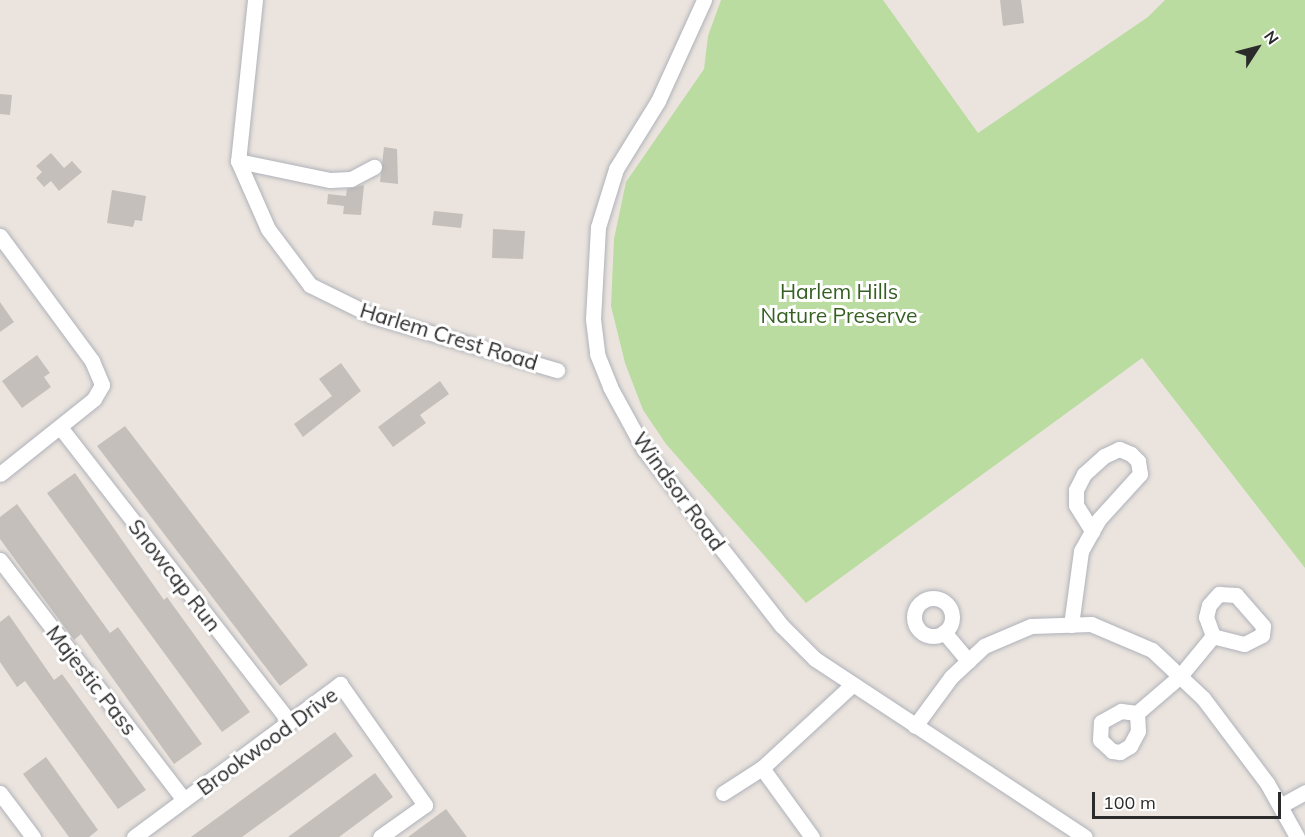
<!DOCTYPE html>
<style>
body{margin:0}
#map{position:relative;width:1305px;height:837px;overflow:hidden;background:#ebe4de;font-family:Mulish,sans-serif}
div>[style]{position:absolute}
[style*='--x']{left:calc(var(--x)*1px);top:calc(var(--y)*1px);width:calc(var(--w)*1px);rotate:calc(var(--a)*1deg)}
.green>*{inset:0;background:#badca1}
.building>*{inset:0;background:#c4bfba}
.roads{filter:drop-shadow(0 0 2px #afb2ba) drop-shadow(0 0 2px #afb2ba)}
.minor>*{height:15px;margin:-7.5px;padding:0 7.5px;transform-origin:7.5px;border-radius:7.5px;background:#fff}
.minor>.ring{margin:-7.5px;padding:0;box-sizing:content-box;background:none;border:15px solid #fff;border-radius:50%}
span{translate:-50% -50%;white-space:nowrap;text-align:center;line-height:1.15;-webkit-text-stroke:6px #fff;paint-order:stroke}
.park-label{font-size:21px;color:#356022}
.street-label{font-size:21px;color:#2b2b2b}
.north{position:absolute;left:1227px;top:18px;width:60px;height:60px;-webkit-text-stroke:4px #fff;paint-order:stroke;rotate:54deg;font-size:16px;font-weight:700;line-height:24px;text-align:center;color:#2b2b2b}
.north::after{content:'';display:block;margin:auto;width:21px;height:27px;background:#2b2b2b;clip-path:polygon(50% 0,100% 100%,50% 72%,0 100%)}
.scale{position:absolute;left:1092px;top:792px;width:189px;height:27px;box-sizing:border-box;border:3px solid #2b2b2b;border-top:0;padding-left:8px;font-size:18px;line-height:21px;white-space:nowrap;color:#2b2b2b;-webkit-text-stroke:4px #fff;paint-order:stroke}
</style>
<div id="map">
<div class="green">
<i style="clip-path:polygon(721px 0,883px 0,978px 133px,1148px 17px,1165px 0,1305px 0,1305px 568px,1142px 358px,806px 603px,666px 444px,643px 410px,625px 363px,611px 306px,614px 239px,626px 182px,704px 69px,708px 36px)"></i>
</div>
<div class="building">
<i style="clip-path:polygon(1000px 0,1021px 0,1024px 23px,1003px 26px)"></i>
<i style="clip-path:polygon(0 94px,12px 95px,10px 115px,0 114px)"></i>
<i style="clip-path:polygon(384px 147px,397px 149px,398px 184px,380px 182px)"></i>
<i style="clip-path:polygon(51px 153px,64px 168px,72px 161px,82px 172px,59px 191px,51px 181px,44px 187px,36px 178px,42px 172px,36px 166px)"></i>
<i style="clip-path:polygon(364px 185px,361px 215px,343px 214px,344px 206px,327px 204px,328px 194px,346px 196px,347px 189px)"></i>
<i style="clip-path:polygon(112px 190px,146px 196px,142px 221px,135px 220px,133px 227px,107px 223px)"></i>
<i style="clip-path:polygon(434px 211px,463px 214px,461px 228px,432px 225px)"></i>
<i style="clip-path:polygon(493px 229px,525px 231px,523px 259px,492px 258px)"></i>
<i style="clip-path:polygon(0 302px,14px 322px,0 332px)"></i>
<i style="clip-path:polygon(37px 355px,50px 373px,44px 377px,51px 387px,22px 408px,2px 381px)"></i>
<i style="clip-path:polygon(341px 363px,361px 391px,303px 437px,294px 424px,332px 396px,319px 379px)"></i>
<i style="clip-path:polygon(440px 381px,449px 394px,420px 415px,426px 423px,393px 447px,378px 427px)"></i>
<i style="clip-path:polygon(125px 426px,308px 665px,280px 686px,97px 446px)"></i>
<i style="clip-path:polygon(75px 473px,164px 600px,167px 597px,250px 712px,222px 732px,47px 493px)"></i>
<i style="clip-path:polygon(17px 504px,110px 633px,118px 627px,202px 744px,174px 764px,81px 634px,74px 640px,0 539px,0 517px)"></i>
<i style="clip-path:polygon(9px 615px,54px 680px,62px 674px,146px 790px,118px 809px,25px 681px,17px 687px,0 662px,0 622px)"></i>
<i style="clip-path:polygon(335px 732px,353px 756px,289px 803px,242px 837px,191px 837px)"></i>
<i style="clip-path:polygon(46px 757px,98px 830px,89px 837px,69px 837px,23px 774px)"></i>
<i style="clip-path:polygon(375px 773px,393px 797px,339px 837px,288px 837px)"></i>
<i style="clip-path:polygon(446px 809px,467px 837px,408px 837px)"></i>
</div>
<div class="roads">
<div class="minor">
<i style="--x:255;--y:0;--w:162;--a:96"></i>
<i style="--x:238;--y:161;--w:74;--a:66.2"></i>
<i style="--x:268;--y:229;--w:70;--a:53.1"></i>
<i style="--x:310;--y:285;--w:70;--a:26.2"></i>
<i style="--x:373;--y:316;--w:192;--a:16.4"></i>
<i style="--x:704;--y:0;--w:111;--a:114.5"></i>
<i style="--x:658;--y:101;--w:80;--a:121.7"></i>
<i style="--x:616;--y:169;--w:61;--a:107.2"></i>
<i style="--x:598;--y:227;--w:92;--a:93.1"></i>
<i style="--x:593;--y:319;--w:35;--a:83"></i>
<i style="--x:597;--y:354;--w:35;--a:68"></i>
<i style="--x:610;--y:387;--w:71;--a:61.3"></i>
<i style="--x:644;--y:449;--w:223;--a:52.1"></i>
<i style="--x:781;--y:625;--w:48;--a:45"></i>
<i style="--x:815;--y:659;--w:323;--a:33.4"></i>
<i style="--x:238;--y:161;--w:94;--a:11.7"></i>
<i style="--x:330;--y:180;--w:21;--a:-3"></i>
<i style="--x:351;--y:179;--w:26;--a:-28"></i>
<i style="--x:0;--y:236;--w:155;--a:53.6"></i>
<i style="--x:92;--y:361;--w:26;--a:67"></i>
<i style="--x:102;--y:385;--w:16;--a:120"></i>
<i style="--x:94;--y:399;--w:120;--a:141.4"></i>
<i style="--x:60;--y:427;--w:374;--a:52.1"></i>
<i style="--x:0;--y:560;--w:302;--a:52.5"></i>
<i class="ring" style="left:914px;top:598px;width:23px;height:23px"></i>
<i style="--x:1071;--y:625;--w:75;--a:-82.3"></i>
<i style="--x:1081;--y:551;--w:23;--a:-61"></i>
<i style="--x:1092;--y:531;--w:14;--a:-60"></i>
<i style="--x:1099;--y:519;--w:61;--a:-47.7"></i>
<i style="--x:1140;--y:474;--w:13;--a:-99"></i>
<i style="--x:1138;--y:461;--w:10;--a:-135"></i>
<i style="--x:1131;--y:454;--w:13;--a:-157"></i>
<i style="--x:1119;--y:449;--w:17;--a:155"></i>
<i style="--x:1104;--y:456;--w:27;--a:138"></i>
<i style="--x:1084;--y:474;--w:18;--a:117"></i>
<i style="--x:1076;--y:490;--w:15;--a:90"></i>
<i style="--x:1076;--y:505;--w:31;--a:58"></i>
<i style="--x:944;--y:632;--w:38;--a:50"></i>
<i style="--x:1137;--y:713;--w:18;--a:87"></i>
<i style="--x:1138;--y:731;--w:17;--a:118"></i>
<i style="--x:1130;--y:746;--w:12;--a:149"></i>
<i style="--x:1120;--y:752;--w:8;--a:-173"></i>
<i style="--x:1112;--y:751;--w:16;--a:-137"></i>
<i style="--x:1100;--y:740;--w:18;--a:-87"></i>
<i style="--x:1101;--y:722;--w:23;--a:-29"></i>
<i style="--x:1121;--y:711;--w:16;--a:7"></i>
<i style="--x:1137;--y:713;--w:57;--a:-40.7"></i>
<i style="--x:1180;--y:676;--w:52;--a:-50.5"></i>
<i style="--x:1213;--y:636;--w:20;--a:-110"></i>
<i style="--x:1206;--y:617;--w:12;--a:-76"></i>
<i style="--x:1209;--y:605;--w:15;--a:-48"></i>
<i style="--x:1219;--y:594;--w:17;--a:3"></i>
<i style="--x:1236;--y:595;--w:41;--a:48.9"></i>
<i style="--x:1263;--y:626;--w:9;--a:96"></i>
<i style="--x:1262;--y:635;--w:20;--a:153"></i>
<i style="--x:1244;--y:644;--w:32;--a:-166"></i>
<i style="--x:915;--y:726;--w:61;--a:-53.7"></i>
<i style="--x:951;--y:677;--w:45;--a:-43.2"></i>
<i style="--x:984;--y:646;--w:51;--a:-23.1"></i>
<i style="--x:1031;--y:626;--w:60;--a:-1.9"></i>
<i style="--x:1091;--y:624;--w:66;--a:23.1"></i>
<i style="--x:1152;--y:650;--w:70;--a:43.3"></i>
<i style="--x:1203;--y:698;--w:106;--a:53"></i>
<i style="--x:1267;--y:783;--w:62;--a:60.9"></i>
<i style="--x:762;--y:768;--w:85;--a:54.1"></i>
<i style="--x:0;--y:793;--w:55;--a:53.1"></i>
<i style="--x:723;--y:793;--w:46;--a:-32.7"></i>
<i style="--x:762;--y:768;--w:122;--a:-42.7"></i>
<i style="--x:1280;--y:806;--w:29;--a:-29"></i>
<i style="--x:134;--y:837;--w:257;--a:-36.6"></i>
<i style="--x:340;--y:684;--w:148;--a:54.9"></i>
<i style="--x:425;--y:805;--w:55;--a:144.6"></i>
</div>
</div>
<div class="park-label">
<span style="left:839px;top:303px">Harlem Hills<br>Nature Preserve</span>
</div>
<div class="street-label">
<span style="left:449px;top:336px;rotate:17deg">Harlem Crest Road</span>
<span style="left:679px;top:491px;rotate:54deg">Windsor Road</span>
<span style="left:175px;top:575px;rotate:52deg">Snowcap Run</span>
<span style="left:92px;top:680px;rotate:52deg">Majestic Pass</span>
<span style="left:267px;top:741px;rotate:-36deg">Brookwood Drive</span>
</div>
<div class="north">N</div>
<div class="scale">100 m</div>
</div>
